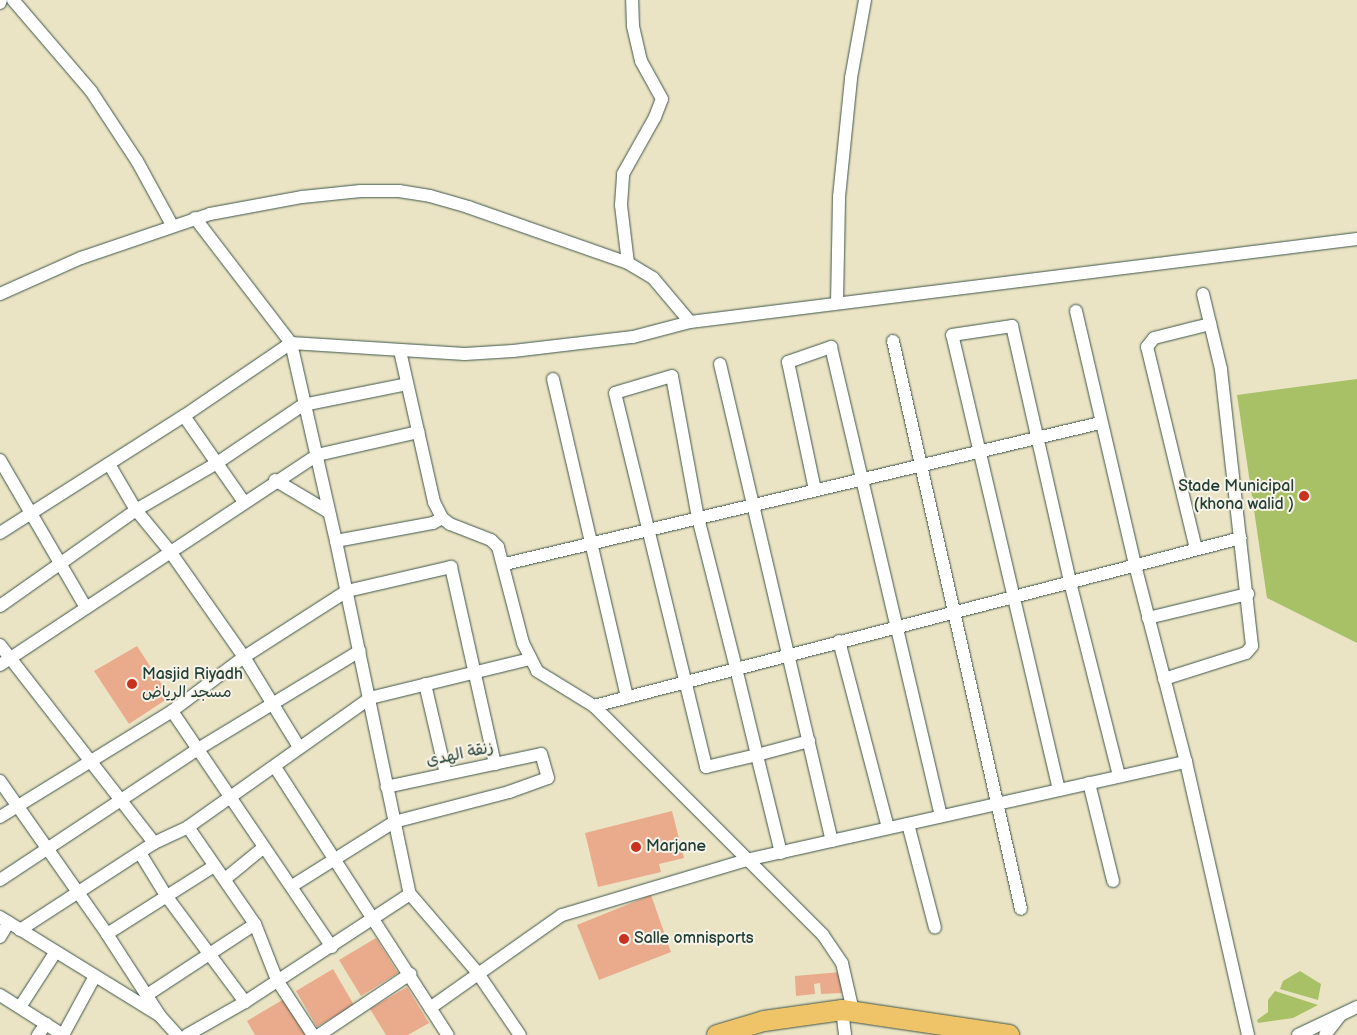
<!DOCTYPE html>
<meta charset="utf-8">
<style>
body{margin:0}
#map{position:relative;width:1357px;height:1035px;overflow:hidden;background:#ebe4c4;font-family:"Balsamiq Sans","Playpen Sans Arabic",sans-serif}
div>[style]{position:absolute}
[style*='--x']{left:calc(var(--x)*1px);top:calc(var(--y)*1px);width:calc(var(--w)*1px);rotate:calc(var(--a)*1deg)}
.green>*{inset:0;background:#a8c167}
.building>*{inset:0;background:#eaaa8c}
.roads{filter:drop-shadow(0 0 1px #3e564a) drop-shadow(0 0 1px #3e564a)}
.minor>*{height:12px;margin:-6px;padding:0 6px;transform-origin:6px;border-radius:6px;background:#fff}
.primary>*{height:20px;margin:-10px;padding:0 10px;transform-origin:10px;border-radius:10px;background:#efc469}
.dots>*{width:14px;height:14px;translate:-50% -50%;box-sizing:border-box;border:2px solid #f7f3e8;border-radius:50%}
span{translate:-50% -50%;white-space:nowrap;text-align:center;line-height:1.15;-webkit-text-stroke:4px #f7f3e8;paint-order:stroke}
.poi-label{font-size:16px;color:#1f3d34}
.right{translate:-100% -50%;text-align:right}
.left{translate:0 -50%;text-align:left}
.street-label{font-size:16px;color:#1f3d34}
</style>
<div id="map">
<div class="green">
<i style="clip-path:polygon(1357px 379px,1357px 643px,1267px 598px,1237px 395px)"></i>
<i style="clip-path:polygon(1300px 971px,1321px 984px,1318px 1000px,1280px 989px,1283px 981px)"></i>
<i style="clip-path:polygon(1275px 991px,1318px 1005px,1293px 1018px,1258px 1023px,1257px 1020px,1268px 1012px,1268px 1000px)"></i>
</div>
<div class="building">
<i style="clip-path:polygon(137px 646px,170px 697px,129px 724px,94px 671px)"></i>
<i style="clip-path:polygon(672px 811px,684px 858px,659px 864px,661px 872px,598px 887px,585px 833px)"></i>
<i style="clip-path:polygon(651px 895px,671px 952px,599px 980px,577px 925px)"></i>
<i style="clip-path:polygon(376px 938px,398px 973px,361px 996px,339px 960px)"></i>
<i style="clip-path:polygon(333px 969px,354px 1005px,317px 1027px,296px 991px)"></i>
<i style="clip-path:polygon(841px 972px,842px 993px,821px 994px,820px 983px,814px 984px,815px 994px,796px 996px,795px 976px)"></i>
<i style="clip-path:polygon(407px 987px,429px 1023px,408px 1035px,386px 1035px,370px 1009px)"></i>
<i style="clip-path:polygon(284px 999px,306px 1035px,255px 1035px,247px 1021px)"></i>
</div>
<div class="roads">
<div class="minor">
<i style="--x:13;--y:0;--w:120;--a:49.4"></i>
<i style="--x:91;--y:91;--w:84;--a:56.7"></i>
<i style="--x:137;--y:161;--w:73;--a:61.3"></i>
<i style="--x:0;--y:3;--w:3;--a:-72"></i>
<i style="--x:195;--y:218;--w:158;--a:52.5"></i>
<i style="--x:291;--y:343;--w:203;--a:77.2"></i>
<i style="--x:336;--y:541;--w:361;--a:78.2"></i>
<i style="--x:410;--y:894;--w:103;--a:49.3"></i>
<i style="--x:477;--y:972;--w:76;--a:55.7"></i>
<i style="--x:628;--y:263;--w:58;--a:-96.9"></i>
<i style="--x:621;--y:205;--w:31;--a:-86"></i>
<i style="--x:623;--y:174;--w:65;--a:-60.7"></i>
<i style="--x:655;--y:117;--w:19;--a:-69"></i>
<i style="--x:662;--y:99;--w:43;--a:-118.9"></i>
<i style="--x:641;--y:61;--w:36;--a:-103"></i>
<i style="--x:633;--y:26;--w:26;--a:-92"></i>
<i style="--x:0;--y:294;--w:89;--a:-24"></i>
<i style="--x:81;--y:258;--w:136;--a:-18.8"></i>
<i style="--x:210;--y:214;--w:94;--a:-10.5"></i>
<i style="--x:302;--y:197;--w:59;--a:-5.8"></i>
<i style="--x:361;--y:191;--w:38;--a:0"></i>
<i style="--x:399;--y:191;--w:31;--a:9"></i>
<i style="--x:430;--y:196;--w:40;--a:16"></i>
<i style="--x:468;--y:207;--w:170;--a:19.3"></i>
<i style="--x:628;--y:263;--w:29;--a:31"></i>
<i style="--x:653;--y:278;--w:57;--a:49.9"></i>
<i style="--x:837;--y:303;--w:106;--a:-88.9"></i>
<i style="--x:839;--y:197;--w:120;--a:-84.2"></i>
<i style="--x:851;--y:78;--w:79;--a:-79.8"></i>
<i style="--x:1076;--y:311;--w:261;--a:76.9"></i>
<i style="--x:1135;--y:565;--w:203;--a:75.5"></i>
<i style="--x:1186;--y:762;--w:280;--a:77.2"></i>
<i style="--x:893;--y:341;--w:582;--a:77.3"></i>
<i style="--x:400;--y:351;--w:155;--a:77.3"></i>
<i style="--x:434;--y:502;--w:18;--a:63"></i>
<i style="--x:442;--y:518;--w:10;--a:37"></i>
<i style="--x:450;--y:524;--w:44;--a:21.3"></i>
<i style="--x:491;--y:540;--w:10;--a:45"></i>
<i style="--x:498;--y:547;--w:99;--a:75.4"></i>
<i style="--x:523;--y:643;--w:31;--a:63"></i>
<i style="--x:537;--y:671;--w:67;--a:31.6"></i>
<i style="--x:594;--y:706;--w:324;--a:45"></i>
<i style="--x:823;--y:935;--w:34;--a:56"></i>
<i style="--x:842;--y:963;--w:49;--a:77.1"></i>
<i style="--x:720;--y:364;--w:490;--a:76.8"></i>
<i style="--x:553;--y:379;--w:327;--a:76.9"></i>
<i style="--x:184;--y:416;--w:105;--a:55.1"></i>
<i style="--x:0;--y:460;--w:171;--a:59.8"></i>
<i style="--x:109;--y:464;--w:53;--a:59.6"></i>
<i style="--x:136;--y:510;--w:52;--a:50.5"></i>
<i style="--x:169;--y:550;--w:131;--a:55"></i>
<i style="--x:244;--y:657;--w:105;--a:58.6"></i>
<i style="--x:275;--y:480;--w:61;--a:30.8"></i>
<i style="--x:815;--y:490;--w:131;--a:-101.9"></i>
<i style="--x:788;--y:362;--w:46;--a:-19.2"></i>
<i style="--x:831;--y:347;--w:482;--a:76.8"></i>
<i style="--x:0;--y:533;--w:218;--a:-32.5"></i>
<i style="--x:184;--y:416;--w:130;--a:-34.3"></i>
<i style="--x:291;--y:343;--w:174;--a:3.6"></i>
<i style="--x:465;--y:354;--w:48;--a:-3.6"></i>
<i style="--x:513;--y:351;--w:121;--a:-6.7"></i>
<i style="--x:633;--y:337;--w:59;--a:-14.7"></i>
<i style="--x:690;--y:322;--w:672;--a:-7.09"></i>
<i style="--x:336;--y:541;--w:99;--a:-10.5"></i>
<i style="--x:433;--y:523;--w:10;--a:-29"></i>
<i style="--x:1196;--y:549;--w:208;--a:-103.6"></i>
<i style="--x:1147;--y:347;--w:11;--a:-52"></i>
<i style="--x:1154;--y:338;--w:58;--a:-14"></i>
<i style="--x:505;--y:564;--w:611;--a:-13.33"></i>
<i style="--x:0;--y:606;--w:166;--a:-35.2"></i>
<i style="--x:136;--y:510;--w:94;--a:-30.1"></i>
<i style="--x:217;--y:463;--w:104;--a:-34"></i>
<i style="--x:303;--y:405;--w:106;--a:-11.4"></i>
<i style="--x:1148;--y:618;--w:103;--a:-13.5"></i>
<i style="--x:839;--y:641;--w:193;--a:75.3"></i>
<i style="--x:0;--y:645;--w:251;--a:52.1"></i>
<i style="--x:0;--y:665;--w:380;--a:-33.5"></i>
<i style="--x:317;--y:455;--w:104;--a:-12.8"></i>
<i style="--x:1164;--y:679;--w:86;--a:-17.6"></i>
<i style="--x:1246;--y:653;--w:9;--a:-49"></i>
<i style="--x:1252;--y:646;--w:279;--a:-96.4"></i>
<i style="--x:1221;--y:369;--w:77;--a:-103.5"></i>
<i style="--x:425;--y:684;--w:92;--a:76.9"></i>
<i style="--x:594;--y:706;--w:668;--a:-14.56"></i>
<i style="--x:172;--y:711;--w:285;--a:55.9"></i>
<i style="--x:275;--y:767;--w:319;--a:57.2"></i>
<i style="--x:0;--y:781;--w:187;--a:55"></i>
<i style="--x:107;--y:934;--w:98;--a:57.1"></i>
<i style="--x:160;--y:1016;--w:25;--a:48"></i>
<i style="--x:1089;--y:783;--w:101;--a:76.2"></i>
<i style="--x:1059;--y:790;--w:467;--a:-103.2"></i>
<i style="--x:952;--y:335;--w:61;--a:-8.5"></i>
<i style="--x:1012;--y:326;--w:262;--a:77.2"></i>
<i style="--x:1070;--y:582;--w:200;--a:75.8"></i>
<i style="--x:0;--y:817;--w:202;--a:-31.6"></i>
<i style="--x:172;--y:711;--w:90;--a:-36.9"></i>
<i style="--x:244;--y:657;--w:122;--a:-32.7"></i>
<i style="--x:347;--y:591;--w:107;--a:-13"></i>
<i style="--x:451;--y:567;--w:202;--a:77.4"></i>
<i style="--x:908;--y:824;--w:107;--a:75.4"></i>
<i style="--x:188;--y:827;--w:118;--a:55.4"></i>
<i style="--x:255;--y:924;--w:60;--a:68.6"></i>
<i style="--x:277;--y:980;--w:66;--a:56.8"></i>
<i style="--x:140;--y:853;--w:52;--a:58.5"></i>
<i style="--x:167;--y:897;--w:131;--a:53.4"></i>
<i style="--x:781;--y:853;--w:101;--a:-103.8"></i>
<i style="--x:757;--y:755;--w:89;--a:-103.6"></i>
<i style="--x:736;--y:668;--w:155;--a:-104.2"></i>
<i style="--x:698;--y:518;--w:144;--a:-100.4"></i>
<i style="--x:672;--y:376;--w:59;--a:163.4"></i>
<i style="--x:615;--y:393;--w:385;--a:76.3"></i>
<i style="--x:706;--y:767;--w:52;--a:-13.2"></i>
<i style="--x:757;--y:755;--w:54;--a:-15.1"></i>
<i style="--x:225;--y:879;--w:50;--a:-39.4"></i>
<i style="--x:0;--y:880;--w:237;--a:-33.5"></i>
<i style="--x:198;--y:749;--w:189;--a:-31.2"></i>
<i style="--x:292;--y:886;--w:120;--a:-32.1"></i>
<i style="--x:394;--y:822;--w:119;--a:-14.6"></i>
<i style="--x:509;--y:792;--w:41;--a:-19.7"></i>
<i style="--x:548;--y:778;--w:25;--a:-106"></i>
<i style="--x:541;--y:754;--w:158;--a:168"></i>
<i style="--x:0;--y:917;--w:185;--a:31.7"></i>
<i style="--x:20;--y:930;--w:160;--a:-33"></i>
<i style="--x:154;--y:843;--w:38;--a:-25"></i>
<i style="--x:188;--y:827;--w:223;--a:-35.3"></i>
<i style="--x:370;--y:698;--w:165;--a:-13.7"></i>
<i style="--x:107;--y:934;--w:127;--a:-32.4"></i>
<i style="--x:0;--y:937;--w:17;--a:-59"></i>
<i style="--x:0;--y:995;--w:75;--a:32.4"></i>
<i style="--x:147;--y:995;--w:129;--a:-33.3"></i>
<i style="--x:20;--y:1007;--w:64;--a:-57.1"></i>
<i style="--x:430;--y:1008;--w:161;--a:-35.2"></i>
<i style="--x:562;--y:915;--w:192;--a:-16.6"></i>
<i style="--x:746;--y:860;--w:451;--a:-12.6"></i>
<i style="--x:842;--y:1010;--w:25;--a:83"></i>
<i style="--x:38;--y:1035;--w:14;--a:-54"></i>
<i style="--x:63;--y:1035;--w:67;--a:-61.5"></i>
<i style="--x:187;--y:1035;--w:67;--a:-29.6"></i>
<i style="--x:245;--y:1002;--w:197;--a:-33.2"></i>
<i style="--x:319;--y:1035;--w:110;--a:-33.8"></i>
<i style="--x:1298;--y:1035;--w:65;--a:-25.4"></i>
<i style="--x:1325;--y:1035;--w:24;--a:-52"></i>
</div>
<div class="primary">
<i style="--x:717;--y:1035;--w:49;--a:-16.6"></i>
<i style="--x:764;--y:1021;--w:79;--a:-8"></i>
<i style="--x:842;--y:1010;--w:169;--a:8.5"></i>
</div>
</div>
<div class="dots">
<i style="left:1304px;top:496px;background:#c8321e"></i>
<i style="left:132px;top:684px;background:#c8321e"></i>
<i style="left:636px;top:847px;background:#c8321e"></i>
<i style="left:624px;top:939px;background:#c8321e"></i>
</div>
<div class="poi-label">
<span class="right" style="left:1294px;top:496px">Stade Municipal<br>(khona walid )</span>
<span class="left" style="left:142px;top:684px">Masjid Riyadh<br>مسجد الرياض</span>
<span class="left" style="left:646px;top:847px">Marjane</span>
<span class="left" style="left:634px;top:939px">Salle omnisports</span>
</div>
<div class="street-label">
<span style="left:460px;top:755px;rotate:-12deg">زنقة الهدى</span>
</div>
</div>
